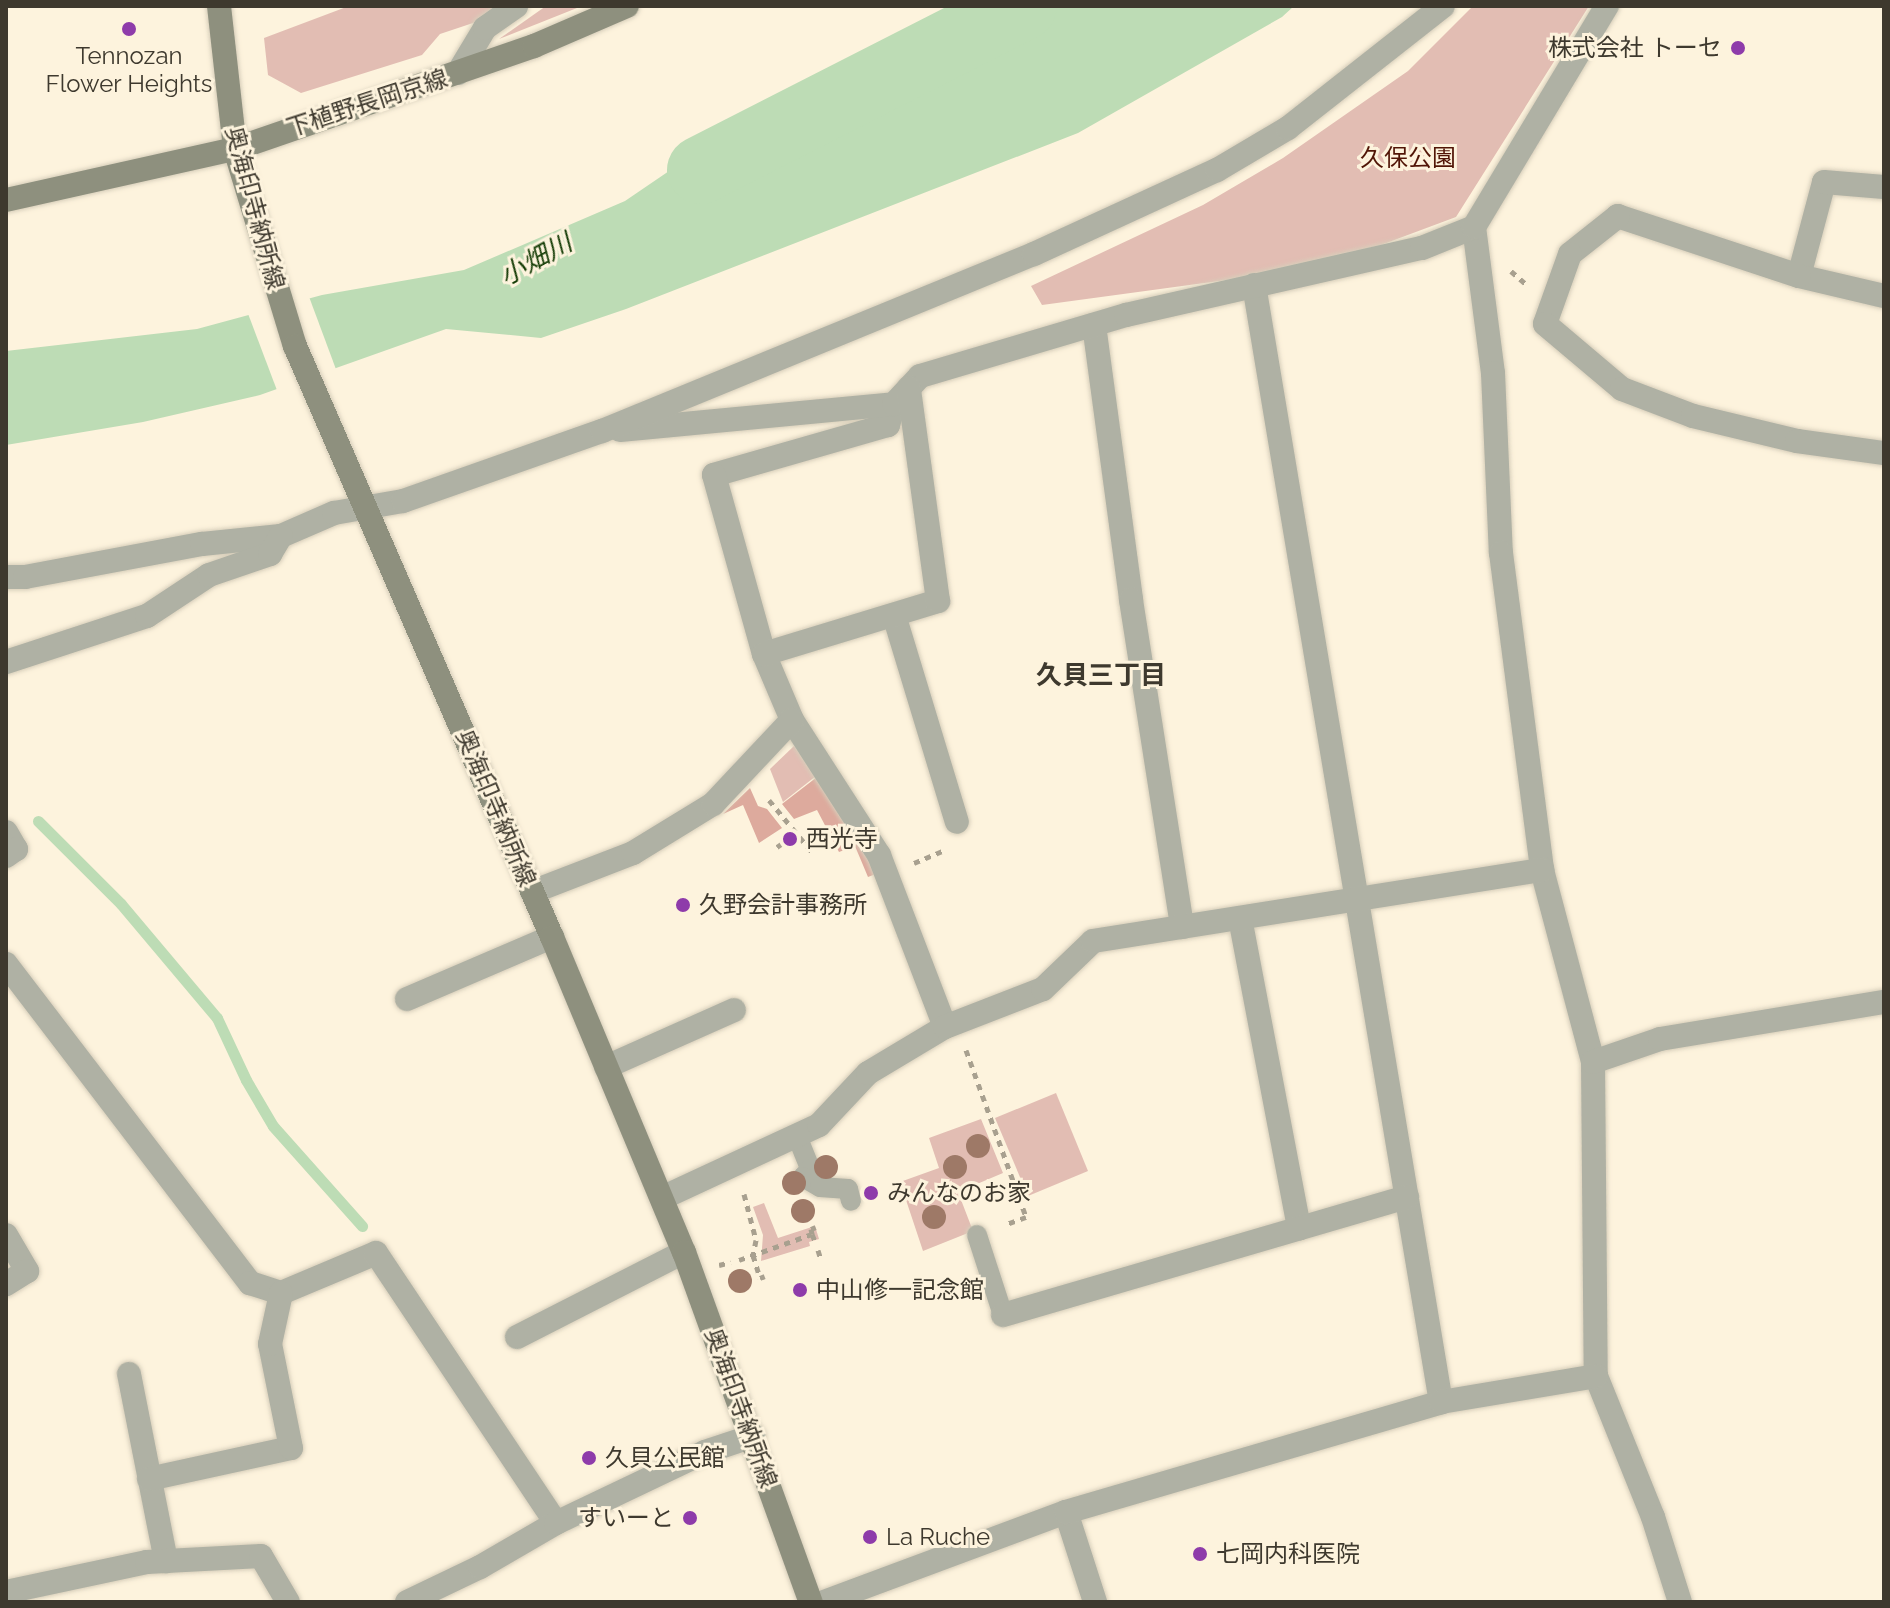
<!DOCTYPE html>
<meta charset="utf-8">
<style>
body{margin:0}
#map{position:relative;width:1890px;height:1608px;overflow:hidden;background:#fdf3dd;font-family:Raleway,"Noto Sans JP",sans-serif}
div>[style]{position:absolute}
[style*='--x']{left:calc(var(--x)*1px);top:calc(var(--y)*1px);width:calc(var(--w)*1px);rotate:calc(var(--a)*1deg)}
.green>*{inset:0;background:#e2bdb3}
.forest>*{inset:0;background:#ddaa9d}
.water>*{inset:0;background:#bddcb5}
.pier>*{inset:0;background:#fdf3dd}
.stream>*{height:11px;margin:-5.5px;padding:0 5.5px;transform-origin:5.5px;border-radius:5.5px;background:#bddcb5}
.river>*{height:68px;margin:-34px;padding:0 34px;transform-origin:34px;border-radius:34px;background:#bddcb5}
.path>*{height:5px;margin-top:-2.5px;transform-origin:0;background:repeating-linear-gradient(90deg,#a8a08f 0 6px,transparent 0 12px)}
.roads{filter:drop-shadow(0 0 2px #d7ceba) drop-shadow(0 0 2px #d7ceba)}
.lane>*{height:20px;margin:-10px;padding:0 10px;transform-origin:10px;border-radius:10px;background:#afb1a4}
.street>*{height:24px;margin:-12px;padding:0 12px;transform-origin:12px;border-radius:12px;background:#afb1a4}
.secondary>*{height:24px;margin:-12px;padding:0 12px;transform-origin:12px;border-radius:12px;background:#8e907e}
.trees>*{width:24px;height:24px;margin:-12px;border-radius:50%;background:#9e7967}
.dots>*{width:22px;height:22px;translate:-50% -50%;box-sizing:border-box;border:4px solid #fdf3dd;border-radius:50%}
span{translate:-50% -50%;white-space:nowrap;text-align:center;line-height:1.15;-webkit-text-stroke:6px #fdf3dd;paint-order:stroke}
.poi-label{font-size:24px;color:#3e392e}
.right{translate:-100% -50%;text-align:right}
.left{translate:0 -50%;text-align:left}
.street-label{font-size:24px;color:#3e392e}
.park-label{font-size:24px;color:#511506}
.water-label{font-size:26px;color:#143c05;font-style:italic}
.neighbourhood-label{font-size:26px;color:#3e392e;font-weight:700}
.frame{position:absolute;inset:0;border:8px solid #3e392e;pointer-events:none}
</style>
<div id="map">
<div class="green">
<i style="clip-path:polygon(349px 6px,504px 6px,479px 21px,440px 34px,422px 55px,301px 93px,268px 75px,264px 38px)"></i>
<i style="clip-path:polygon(546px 6px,582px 6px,499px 39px)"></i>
<i style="clip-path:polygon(1473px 6px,1589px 6px,1456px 217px,1381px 245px,1256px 276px,1042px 305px,1031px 286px,1203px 205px,1283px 158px,1408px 71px)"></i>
<i style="clip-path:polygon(794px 746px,816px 776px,783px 802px,770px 769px)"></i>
<i style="clip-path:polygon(1056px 1093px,1088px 1171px,1028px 1196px,995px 1118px)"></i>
<i style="clip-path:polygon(981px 1119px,1003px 1173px,958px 1192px,973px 1231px,923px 1251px,900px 1182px,939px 1168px,929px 1138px)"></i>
<i style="clip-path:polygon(764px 1203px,778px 1238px,815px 1226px,819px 1239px,809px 1242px,810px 1246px,761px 1261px,763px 1235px,753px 1207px)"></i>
</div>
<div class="forest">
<i style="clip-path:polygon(817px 777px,878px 873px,868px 877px,855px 846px,839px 852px,817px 810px,794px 819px,782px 804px)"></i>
<i style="clip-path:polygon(750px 788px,758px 806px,767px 809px,782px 828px,759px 843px,743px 805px,723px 814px)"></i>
</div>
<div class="water">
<i style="clip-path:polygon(1015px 6px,1294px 6px,1282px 17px,1078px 133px,626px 309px,541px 338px,446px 329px,260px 395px,143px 422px,6px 445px,6px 351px,197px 329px,322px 295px,464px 270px,625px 201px,719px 137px,818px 120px,893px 93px)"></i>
</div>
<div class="pier">
<i style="clip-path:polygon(308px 294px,337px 372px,278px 393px,247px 311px)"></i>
</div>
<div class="stream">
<i style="--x:38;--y:821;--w:117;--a:45"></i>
<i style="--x:121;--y:904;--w:149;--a:49.9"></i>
<i style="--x:217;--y:1018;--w:68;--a:64.9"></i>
<i style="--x:246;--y:1080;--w:53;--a:59.6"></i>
<i style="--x:273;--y:1126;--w:134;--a:48.3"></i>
</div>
<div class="river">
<i style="--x:701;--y:170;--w:361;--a:-27"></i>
</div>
<div class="path">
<i style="--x:1511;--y:271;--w:21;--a:41"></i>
<i style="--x:769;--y:800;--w:67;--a:50.4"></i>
<i style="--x:806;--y:844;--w:19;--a:-21"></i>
<i style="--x:777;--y:847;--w:24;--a:-35"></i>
<i style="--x:914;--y:863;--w:34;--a:-23"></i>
<i style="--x:966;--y:1050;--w:177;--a:70.2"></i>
<i style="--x:1026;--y:1217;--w:23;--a:160"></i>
<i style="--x:744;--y:1194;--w:48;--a:75.4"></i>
<i style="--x:756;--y:1240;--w:15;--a:101"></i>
<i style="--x:753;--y:1255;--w:24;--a:73"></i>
<i style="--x:760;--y:1278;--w:5;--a:-22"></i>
<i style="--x:812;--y:1234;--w:5;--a:-101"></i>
<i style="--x:811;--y:1229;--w:5;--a:-22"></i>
<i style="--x:818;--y:1250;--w:10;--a:73"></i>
<i style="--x:739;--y:1260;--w:77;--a:-19.6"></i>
<i style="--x:812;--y:1234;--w:8;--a:67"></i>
<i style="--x:719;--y:1265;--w:12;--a:-14"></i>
</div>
<div class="roads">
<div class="lane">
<i style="--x:797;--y:1136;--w:35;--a:68"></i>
<i style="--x:810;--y:1169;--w:11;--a:131"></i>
<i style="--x:803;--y:1177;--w:20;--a:30"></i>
<i style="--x:820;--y:1187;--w:28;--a:4"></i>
<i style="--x:848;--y:1189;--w:12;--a:76"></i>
<i style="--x:977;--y:1235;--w:84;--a:72"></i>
</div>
<div class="street">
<i style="--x:458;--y:73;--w:52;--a:-59"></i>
<i style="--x:485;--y:28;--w:38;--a:-35"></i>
<i style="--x:1474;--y:227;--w:147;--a:82.6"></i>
<i style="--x:1493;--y:373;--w:180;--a:87.5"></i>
<i style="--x:1501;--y:553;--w:320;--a:82.6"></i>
<i style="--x:1542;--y:870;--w:199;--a:75.1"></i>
<i style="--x:1593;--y:1062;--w:314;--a:89.5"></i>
<i style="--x:1596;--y:1376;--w:152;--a:68"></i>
<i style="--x:1653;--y:1517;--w:89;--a:72.4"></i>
<i style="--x:1799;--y:276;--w:97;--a:-75.1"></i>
<i style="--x:1824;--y:182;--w:60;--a:4.8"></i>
<i style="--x:1254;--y:285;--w:1133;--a:80.5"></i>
<i style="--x:1884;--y:296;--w:87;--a:-166.8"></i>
<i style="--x:1799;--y:276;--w:191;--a:-161.7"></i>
<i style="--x:1618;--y:216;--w:61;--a:141.6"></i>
<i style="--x:1570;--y:254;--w:74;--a:109.7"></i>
<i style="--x:1545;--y:324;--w:101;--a:40.2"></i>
<i style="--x:1622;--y:389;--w:76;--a:20.8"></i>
<i style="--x:1693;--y:416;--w:107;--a:13.5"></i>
<i style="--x:1797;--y:441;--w:88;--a:7.9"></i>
<i style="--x:1094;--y:325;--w:277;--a:82.3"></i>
<i style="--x:1131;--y:600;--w:331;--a:81.1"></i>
<i style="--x:894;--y:404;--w:22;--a:106"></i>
<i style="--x:888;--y:425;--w:181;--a:164"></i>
<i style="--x:714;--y:475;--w:186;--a:74.4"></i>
<i style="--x:764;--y:654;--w:72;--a:67"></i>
<i style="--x:792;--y:720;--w:161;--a:57.2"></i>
<i style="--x:879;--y:855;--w:184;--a:69"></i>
<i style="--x:620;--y:430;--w:275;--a:-5.4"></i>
<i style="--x:894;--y:404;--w:38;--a:-47"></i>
<i style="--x:920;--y:376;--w:215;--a:-16.5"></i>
<i style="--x:1126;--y:315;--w:303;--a:-12.8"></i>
<i style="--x:1422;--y:248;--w:56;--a:-22"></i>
<i style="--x:1474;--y:227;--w:258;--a:-59"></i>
<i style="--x:6;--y:577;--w:19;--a:0"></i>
<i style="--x:25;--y:577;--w:180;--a:-10.6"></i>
<i style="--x:202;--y:544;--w:79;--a:-5.8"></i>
<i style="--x:281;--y:536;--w:58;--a:-23.5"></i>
<i style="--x:334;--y:513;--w:70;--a:-9.9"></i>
<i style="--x:403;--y:501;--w:211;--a:-19.4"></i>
<i style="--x:602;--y:431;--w:467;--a:-22.3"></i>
<i style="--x:1034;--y:254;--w:201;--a:-24.7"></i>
<i style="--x:1217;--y:170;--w:82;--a:-30.6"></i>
<i style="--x:1288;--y:128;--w:197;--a:-38.2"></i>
<i style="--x:894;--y:615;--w:216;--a:73.1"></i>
<i style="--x:764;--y:654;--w:182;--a:-16.9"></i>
<i style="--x:938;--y:601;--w:215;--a:-97.8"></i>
<i style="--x:6;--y:662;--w:148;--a:-18.1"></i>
<i style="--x:147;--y:616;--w:74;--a:-33.5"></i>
<i style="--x:209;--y:575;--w:65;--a:-19"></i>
<i style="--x:270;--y:554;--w:21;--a:-59"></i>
<i style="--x:6;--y:832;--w:20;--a:60"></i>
<i style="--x:16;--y:849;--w:12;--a:145"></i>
<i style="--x:532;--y:892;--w:108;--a:-21.1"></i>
<i style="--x:633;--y:853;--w:94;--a:-31.5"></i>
<i style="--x:713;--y:804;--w:115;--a:-46.8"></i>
<i style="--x:1240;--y:918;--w:316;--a:79.2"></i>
<i style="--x:6;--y:964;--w:402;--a:52.6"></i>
<i style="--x:250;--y:1283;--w:33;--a:18"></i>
<i style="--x:281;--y:1293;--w:103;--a:-22.8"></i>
<i style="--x:376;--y:1253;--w:324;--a:56.3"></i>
<i style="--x:407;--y:999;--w:158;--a:-23.2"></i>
<i style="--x:1593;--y:1062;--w:71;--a:-18.9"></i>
<i style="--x:1660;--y:1039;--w:227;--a:-9.4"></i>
<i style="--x:606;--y:1067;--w:140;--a:-24"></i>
<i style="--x:662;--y:1198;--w:173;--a:-24.9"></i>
<i style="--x:819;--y:1125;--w:71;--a:-46.7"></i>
<i style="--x:868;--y:1073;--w:90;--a:-30.9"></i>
<i style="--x:945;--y:1027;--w:105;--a:-21.2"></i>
<i style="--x:1043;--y:989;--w:69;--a:-43.8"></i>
<i style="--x:1093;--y:941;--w:455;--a:-9"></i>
<i style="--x:6;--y:1235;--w:42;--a:59.7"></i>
<i style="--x:27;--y:1271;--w:25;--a:148"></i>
<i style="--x:1003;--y:1315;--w:421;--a:-16.3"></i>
<i style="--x:517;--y:1337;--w:187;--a:-27"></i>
<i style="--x:129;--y:1374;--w:191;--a:78.8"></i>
<i style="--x:149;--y:1479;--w:145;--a:-12.3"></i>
<i style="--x:291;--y:1448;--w:106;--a:-101.4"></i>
<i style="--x:270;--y:1344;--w:52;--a:-77.8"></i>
<i style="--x:1066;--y:1512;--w:95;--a:72.1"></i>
<i style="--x:6;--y:1592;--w:144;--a:-12"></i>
<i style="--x:147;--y:1562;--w:114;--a:-3"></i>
<i style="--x:261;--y:1556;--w:53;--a:59.6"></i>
<i style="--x:407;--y:1602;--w:81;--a:-25.6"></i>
<i style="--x:480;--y:1567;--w:88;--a:-30.1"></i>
<i style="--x:556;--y:1523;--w:165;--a:-25.5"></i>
<i style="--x:705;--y:1452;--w:51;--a:-18.4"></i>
<i style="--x:824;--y:1602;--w:258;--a:-20.4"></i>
<i style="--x:1066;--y:1512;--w:391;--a:-16.3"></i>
<i style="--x:1441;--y:1402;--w:157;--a:-9.5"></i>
</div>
<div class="secondary">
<i style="--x:219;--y:6;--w:144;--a:83.6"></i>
<i style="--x:235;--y:149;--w:206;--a:73.1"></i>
<i style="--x:295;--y:346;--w:644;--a:66.5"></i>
<i style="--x:552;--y:937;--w:342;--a:67.3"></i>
<i style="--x:684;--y:1252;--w:372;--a:70.1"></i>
<i style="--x:6;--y:200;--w:235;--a:-12.6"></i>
<i style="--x:235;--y:149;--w:316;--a:-19"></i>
<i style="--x:534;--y:46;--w:101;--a:-23.3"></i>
</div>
</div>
<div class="trees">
<i style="left:978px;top:1146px"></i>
<i style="left:826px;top:1167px"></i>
<i style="left:955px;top:1167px"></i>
<i style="left:794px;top:1183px"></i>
<i style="left:803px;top:1211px"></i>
<i style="left:934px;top:1217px"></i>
<i style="left:740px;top:1281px"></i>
</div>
<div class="dots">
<i style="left:129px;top:29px;background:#8e3baa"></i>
<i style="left:1738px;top:48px;background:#8e3baa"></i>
<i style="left:790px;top:839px;background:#8e3baa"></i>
<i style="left:683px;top:905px;background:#8e3baa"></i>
<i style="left:871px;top:1193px;background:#8e3baa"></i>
<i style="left:800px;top:1290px;background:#8e3baa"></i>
<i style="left:589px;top:1458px;background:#8e3baa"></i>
<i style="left:690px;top:1518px;background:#8e3baa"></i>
<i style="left:870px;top:1537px;background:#8e3baa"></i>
<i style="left:1200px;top:1554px;background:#8e3baa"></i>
</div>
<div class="poi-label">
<span class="right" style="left:1722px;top:48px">株式会社 トーセ</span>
<span style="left:129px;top:70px">Tennozan<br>Flower Heights</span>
<span class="left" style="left:806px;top:839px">西光寺</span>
<span class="left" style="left:699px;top:905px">久野会計事務所</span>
<span class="left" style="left:887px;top:1193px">みんなのお家</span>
<span class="left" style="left:816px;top:1290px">中山修一記念館</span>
<span class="left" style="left:605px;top:1458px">久貝公民館</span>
<span class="right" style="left:674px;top:1518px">すいーと</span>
<span class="left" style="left:886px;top:1537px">La Ruche</span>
<span class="left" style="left:1216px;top:1554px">七岡内科医院</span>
</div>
<div class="street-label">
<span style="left:367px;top:103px;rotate:-18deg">下植野長岡京線</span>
<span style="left:255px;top:208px;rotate:75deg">奥海印寺納所線</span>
<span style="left:496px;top:808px;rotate:67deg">奥海印寺納所線</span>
<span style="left:741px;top:1408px;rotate:70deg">奥海印寺納所線</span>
</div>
<div class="park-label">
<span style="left:1408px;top:158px">久保公園</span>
</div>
<div class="water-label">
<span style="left:536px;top:260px;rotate:-29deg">小畑川</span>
</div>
<div class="neighbourhood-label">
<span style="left:1101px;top:676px">久貝三丁目</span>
</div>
<div class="frame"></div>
</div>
